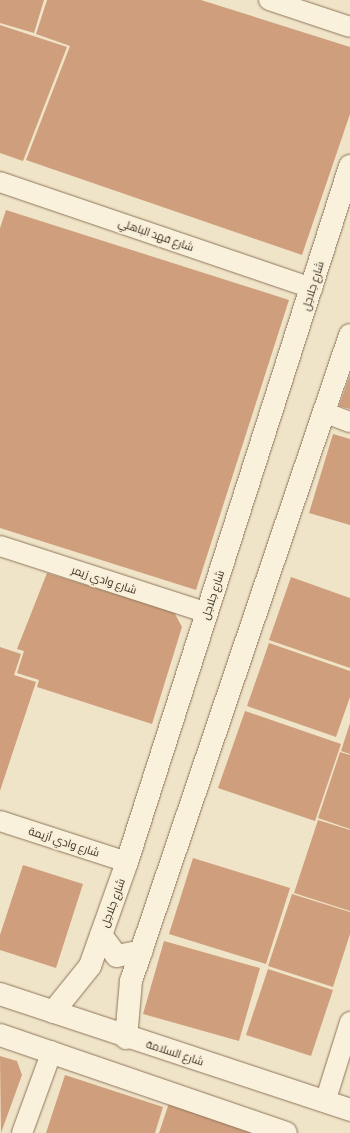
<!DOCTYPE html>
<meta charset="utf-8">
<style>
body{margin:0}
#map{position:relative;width:350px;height:1133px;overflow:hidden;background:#f0e4c8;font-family:Georgia,Cairo,serif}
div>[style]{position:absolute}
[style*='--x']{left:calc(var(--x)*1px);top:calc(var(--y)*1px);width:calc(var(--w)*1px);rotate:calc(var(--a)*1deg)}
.building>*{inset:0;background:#cf9f7d}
.roads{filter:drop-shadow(0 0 1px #8d765c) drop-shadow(0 0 1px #8d765c)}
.minor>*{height:20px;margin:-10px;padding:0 10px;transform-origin:10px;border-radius:10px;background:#faf1dc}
.tertiary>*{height:22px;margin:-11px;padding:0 11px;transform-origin:11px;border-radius:11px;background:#faf1dc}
span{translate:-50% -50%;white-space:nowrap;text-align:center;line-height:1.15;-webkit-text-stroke:3.5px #f7eed8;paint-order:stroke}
.street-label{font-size:11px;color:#3d2e20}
</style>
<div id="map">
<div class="building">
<i style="clip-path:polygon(0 0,44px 0,34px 33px,0 23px)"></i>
<i style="clip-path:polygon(47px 0,201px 0,350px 47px,350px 114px,302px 255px,26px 160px,70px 46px,36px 34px)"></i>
<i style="clip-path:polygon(0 25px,67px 47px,23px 161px,0 153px)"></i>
<i style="clip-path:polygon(6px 210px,289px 300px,196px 590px,0 528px,0 228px)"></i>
<i style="clip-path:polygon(350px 375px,350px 409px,339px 406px)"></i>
<i style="clip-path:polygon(333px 434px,350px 439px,350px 525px,309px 513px)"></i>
<i style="clip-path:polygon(47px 573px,174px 612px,182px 627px,152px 724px,37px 687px,39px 680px,17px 673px,24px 651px,17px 649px)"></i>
<i style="clip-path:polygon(291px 577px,350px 598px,350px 668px,269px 640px)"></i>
<i style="clip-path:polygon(269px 643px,350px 671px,350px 697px,336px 737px,247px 706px)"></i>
<i style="clip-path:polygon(0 647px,21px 654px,14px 675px,36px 682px,0 791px)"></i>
<i style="clip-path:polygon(245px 711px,341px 744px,315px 821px,218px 788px)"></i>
<i style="clip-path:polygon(350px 723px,350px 754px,341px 751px)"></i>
<i style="clip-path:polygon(340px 752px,350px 755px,350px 829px,318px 818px)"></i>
<i style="clip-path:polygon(318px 820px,350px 830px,350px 911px,294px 893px)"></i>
<i style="clip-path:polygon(193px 858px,290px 888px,266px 964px,169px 934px)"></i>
<i style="clip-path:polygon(23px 865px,83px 884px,56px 968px,0 950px,0 935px)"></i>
<i style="clip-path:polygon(292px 894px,350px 912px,350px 934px,333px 987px,268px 966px)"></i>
<i style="clip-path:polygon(164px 941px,260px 968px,239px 1041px,143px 1014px)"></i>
<i style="clip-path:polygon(268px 969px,333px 990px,311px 1056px,246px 1035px)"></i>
<i style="clip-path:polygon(0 1056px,17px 1061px,22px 1075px,1px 1133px)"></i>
<i style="clip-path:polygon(65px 1075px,163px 1107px,155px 1133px,46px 1133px)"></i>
<i style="clip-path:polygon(169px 1103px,254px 1133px,159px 1133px)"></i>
</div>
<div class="roads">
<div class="minor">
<i style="--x:269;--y:0;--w:85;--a:18.4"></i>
<i style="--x:0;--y:182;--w:330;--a:18.8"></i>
<i style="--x:326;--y:413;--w:26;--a:21"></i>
<i style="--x:0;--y:546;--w:218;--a:17.9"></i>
<i style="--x:0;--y:821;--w:133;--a:17.9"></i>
<i style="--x:325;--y:1102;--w:84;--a:-72.6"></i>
<i style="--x:22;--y:1133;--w:87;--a:-69.9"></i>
</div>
<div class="tertiary">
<i style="--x:101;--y:935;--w:26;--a:53"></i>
<i style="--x:117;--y:956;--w:25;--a:-11"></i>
<i style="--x:0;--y:994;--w:369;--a:18.3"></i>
<i style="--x:53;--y:1012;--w:59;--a:-51.2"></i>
<i style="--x:90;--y:966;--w:110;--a:-70.4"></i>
<i style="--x:127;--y:862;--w:731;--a:-72.23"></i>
<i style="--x:0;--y:1035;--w:302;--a:18.9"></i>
<i style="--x:126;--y:1038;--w:57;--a:-85"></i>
<i style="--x:131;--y:981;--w:682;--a:-71.27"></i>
</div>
</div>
<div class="street-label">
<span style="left:156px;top:235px;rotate:19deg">شارع فهد الباهلي</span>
<span style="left:313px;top:286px;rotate:-73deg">شارع جلاجل</span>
<span style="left:104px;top:580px;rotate:18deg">شارع وادي زيمر</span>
<span style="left:213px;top:595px;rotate:-72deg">شارع جلاجل</span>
<span style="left:64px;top:842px;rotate:18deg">شارع وادي أزيمة</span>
<span style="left:113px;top:903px;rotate:-70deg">شارع جلاجل</span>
<span style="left:175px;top:1053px;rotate:18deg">شارع السلامة</span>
</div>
</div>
